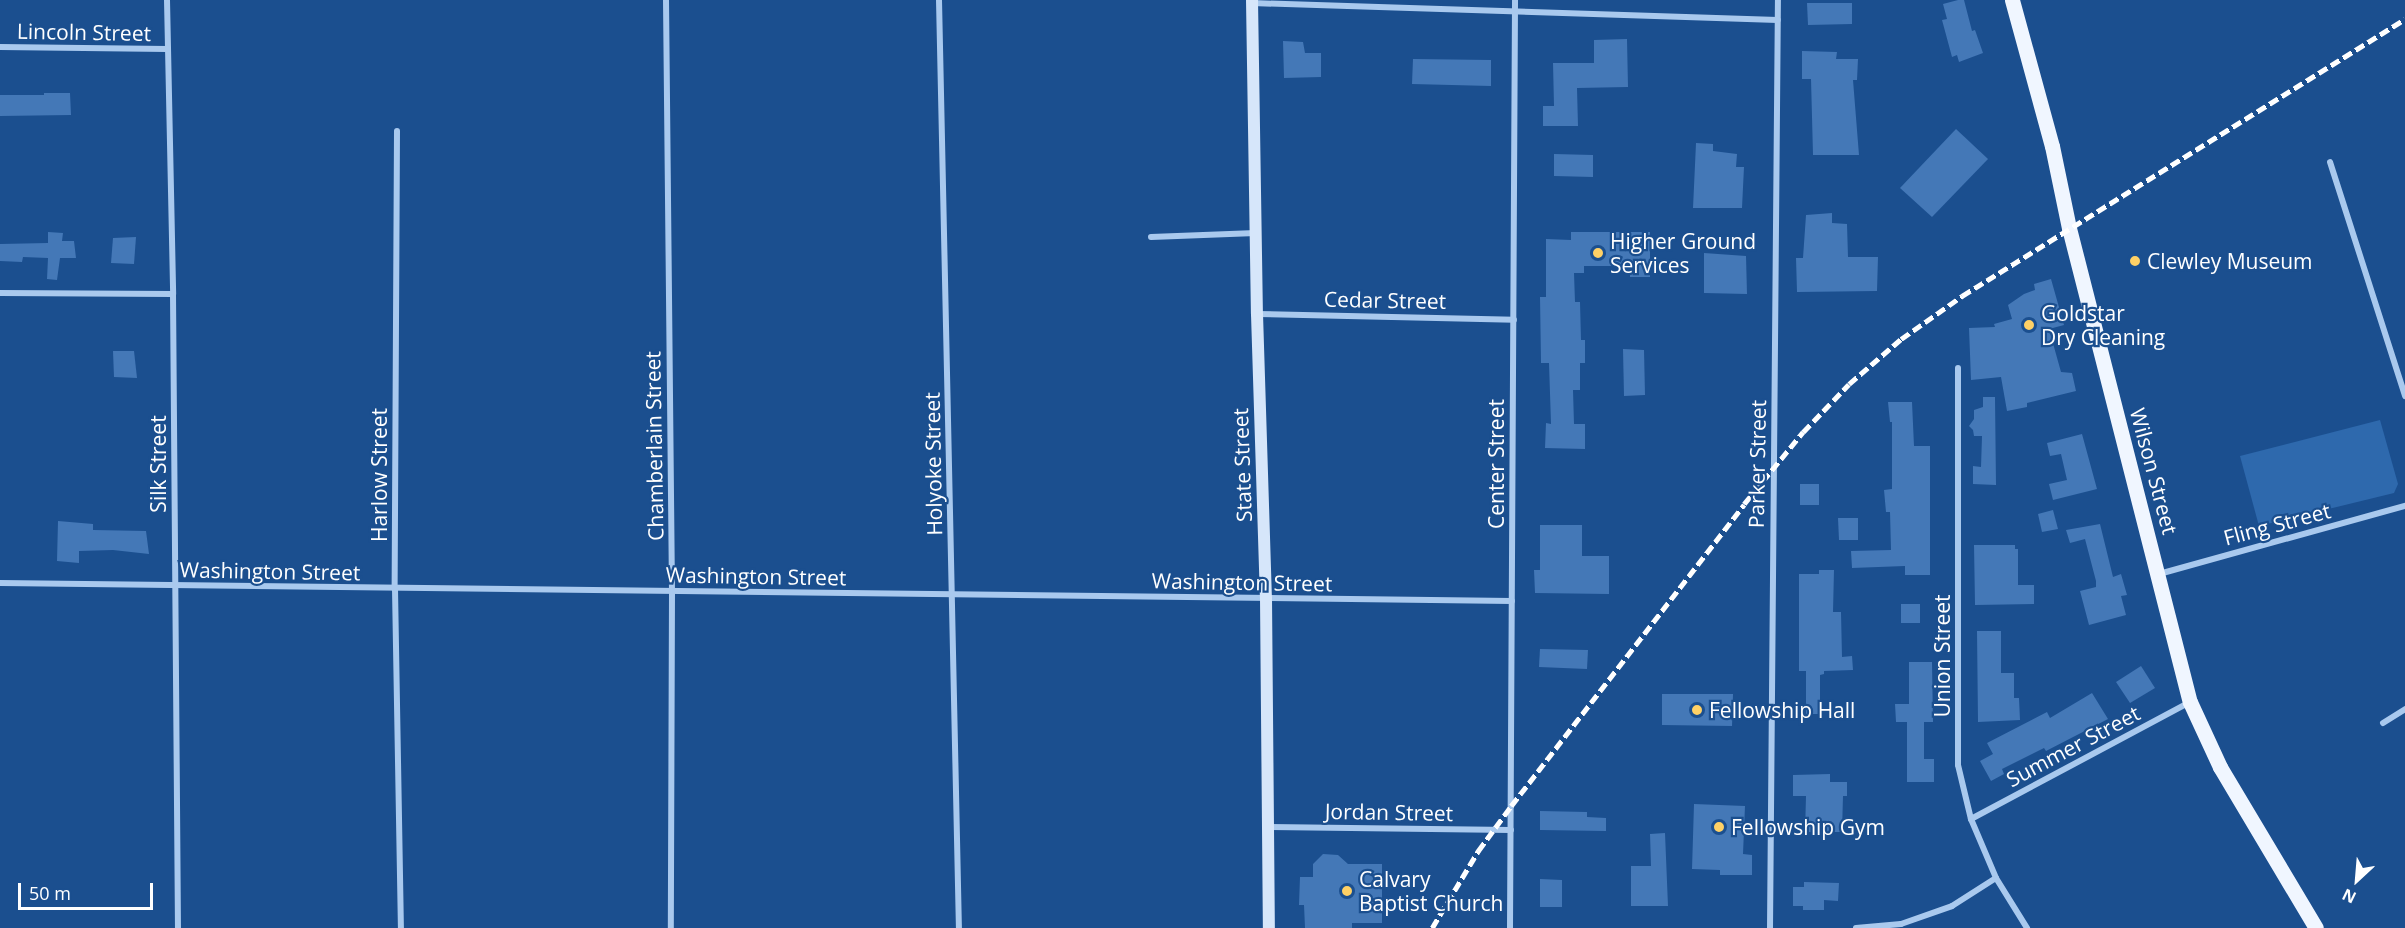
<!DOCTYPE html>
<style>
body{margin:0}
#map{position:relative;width:2405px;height:928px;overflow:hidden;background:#1b4f8f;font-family:"Open Sans",sans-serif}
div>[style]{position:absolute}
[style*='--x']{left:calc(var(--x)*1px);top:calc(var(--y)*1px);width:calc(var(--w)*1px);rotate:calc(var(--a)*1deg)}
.green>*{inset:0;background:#2e69ad}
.building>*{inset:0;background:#4478b7}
.minor>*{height:6px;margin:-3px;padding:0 3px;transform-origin:3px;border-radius:3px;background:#a9c9ee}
.secondary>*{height:12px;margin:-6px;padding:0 6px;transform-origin:6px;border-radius:6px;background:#d6e6fa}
.primary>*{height:15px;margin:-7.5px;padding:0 7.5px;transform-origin:7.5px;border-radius:7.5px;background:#f0f6ff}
.rail>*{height:4.5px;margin-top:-2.25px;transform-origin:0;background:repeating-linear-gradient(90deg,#fff 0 10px,transparent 0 14.5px)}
.dots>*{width:16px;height:16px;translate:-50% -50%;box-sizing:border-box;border:3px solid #1b4f8f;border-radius:50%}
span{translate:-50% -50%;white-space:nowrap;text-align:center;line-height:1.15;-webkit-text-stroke:4.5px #1b4f8f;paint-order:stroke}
.street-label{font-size:21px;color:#fff}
.poi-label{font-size:21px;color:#fff}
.left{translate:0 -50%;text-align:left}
.north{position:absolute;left:2327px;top:850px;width:60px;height:60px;-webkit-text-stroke:4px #1b4f8f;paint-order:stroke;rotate:206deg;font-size:16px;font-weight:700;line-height:24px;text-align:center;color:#fff}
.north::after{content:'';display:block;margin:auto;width:21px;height:27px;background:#fff;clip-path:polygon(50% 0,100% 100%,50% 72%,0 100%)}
.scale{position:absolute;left:18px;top:883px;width:135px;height:27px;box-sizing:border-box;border:3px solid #fff;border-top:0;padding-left:8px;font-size:18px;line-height:21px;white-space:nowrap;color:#fff;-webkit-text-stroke:4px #1b4f8f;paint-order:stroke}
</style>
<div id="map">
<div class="green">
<i style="clip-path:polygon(2380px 420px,2398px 484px,2394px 493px,2259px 526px,2240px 456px)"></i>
</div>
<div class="building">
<i style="clip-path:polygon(1958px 0,1964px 0,1972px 31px,1975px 30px,1983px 53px,1959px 62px,1957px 55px,1952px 57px,1942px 20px,1947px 19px,1943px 4px)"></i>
<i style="clip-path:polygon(1807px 3px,1852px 3px,1852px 24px,1808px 25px)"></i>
<i style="clip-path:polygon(1627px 39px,1628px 87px,1577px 88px,1578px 126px,1543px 126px,1543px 106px,1554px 106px,1553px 63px,1594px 63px,1594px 40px)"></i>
<i style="clip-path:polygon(1283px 41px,1303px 42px,1305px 53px,1321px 53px,1321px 77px,1284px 78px)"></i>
<i style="clip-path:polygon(1802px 51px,1837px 52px,1836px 59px,1858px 59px,1857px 80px,1853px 80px,1859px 155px,1813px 155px,1811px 79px,1802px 79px)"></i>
<i style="clip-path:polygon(1413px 59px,1491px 60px,1491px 86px,1412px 84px)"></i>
<i style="clip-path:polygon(44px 93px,70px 93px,71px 115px,0 116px,0 95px,44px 95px)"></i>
<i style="clip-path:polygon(1956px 129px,1988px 159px,1932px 217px,1900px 188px)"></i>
<i style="clip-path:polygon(1696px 143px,1713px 144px,1713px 151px,1737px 154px,1736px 167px,1744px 167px,1742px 208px,1693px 208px)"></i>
<i style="clip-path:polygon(1554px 154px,1593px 155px,1593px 177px,1554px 176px)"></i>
<i style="clip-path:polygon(1832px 213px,1832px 223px,1847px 224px,1848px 257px,1878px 257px,1877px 291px,1797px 292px,1796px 258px,1803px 258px,1806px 215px)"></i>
<i style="clip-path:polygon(48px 232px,63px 233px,62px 241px,74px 241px,76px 258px,60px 258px,57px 280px,47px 279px,48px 258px,23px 257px,22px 262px,0 261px,0 244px,48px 243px)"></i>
<i style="clip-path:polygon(1571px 232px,1650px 232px,1650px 277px,1630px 277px,1630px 266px,1584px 266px,1584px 273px,1574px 273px,1575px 302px,1580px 302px,1581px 340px,1585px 340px,1585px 363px,1580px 363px,1580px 390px,1573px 390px,1574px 424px,1585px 424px,1585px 449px,1545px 448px,1546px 423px,1551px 424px,1549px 363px,1541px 363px,1540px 297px,1546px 297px,1546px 239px,1571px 240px)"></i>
<i style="clip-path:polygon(136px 237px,134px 264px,111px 263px,113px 238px)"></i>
<i style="clip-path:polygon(1704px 253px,1746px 256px,1747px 294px,1704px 293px)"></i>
<i style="clip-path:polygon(2051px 279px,2064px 325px,2049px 329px,2061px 372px,2072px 373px,2076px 391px,2027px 403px,2027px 407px,2007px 411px,2001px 377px,1971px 380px,1969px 328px,1995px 327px,1994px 324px,2012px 319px,2008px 305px,2024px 294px,2035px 290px,2034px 284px)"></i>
<i style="clip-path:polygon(1623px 349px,1644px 350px,1645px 395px,1624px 396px)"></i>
<i style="clip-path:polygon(113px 351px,134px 351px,137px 378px,114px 377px)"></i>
<i style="clip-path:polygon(1983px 397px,1995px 397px,1996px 485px,1973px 484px,1973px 466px,1981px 467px,1982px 436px,1974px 436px,1973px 430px,1969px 426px,1974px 419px,1974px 410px,1983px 407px)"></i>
<i style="clip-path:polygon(1888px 402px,1912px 402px,1914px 446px,1930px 446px,1930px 575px,1905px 575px,1905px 566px,1852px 568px,1851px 551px,1891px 550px,1890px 512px,1886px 512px,1884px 490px,1892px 489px,1892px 422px,1890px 422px)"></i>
<i style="clip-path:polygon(2082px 434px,2097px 489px,2053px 500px,2049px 484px,2067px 480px,2061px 454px,2050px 456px,2047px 443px)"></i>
<i style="clip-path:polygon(1800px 484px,1819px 484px,1819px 505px,1800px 505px)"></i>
<i style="clip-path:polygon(2053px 510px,2058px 529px,2042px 532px,2038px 514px)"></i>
<i style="clip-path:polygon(1838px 518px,1858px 518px,1858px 540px,1839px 540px)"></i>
<i style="clip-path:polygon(58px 521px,93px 524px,93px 530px,146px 531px,149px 554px,113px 550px,79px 551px,79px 563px,57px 561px)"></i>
<i style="clip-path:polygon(2100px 524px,2113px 577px,2121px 574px,2127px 595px,2121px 596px,2126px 615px,2089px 625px,2080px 591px,2096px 587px,2096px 581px,2085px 539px,2070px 543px,2066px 530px)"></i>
<i style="clip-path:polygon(1540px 525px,1582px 525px,1582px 556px,1609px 556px,1609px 594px,1535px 593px,1534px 570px,1540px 570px)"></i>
<i style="clip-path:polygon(1974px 545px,2015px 545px,2015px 549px,2018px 549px,2018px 585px,2034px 585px,2034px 604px,1975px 605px)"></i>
<i style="clip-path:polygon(1819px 570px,1834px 570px,1833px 612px,1841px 612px,1842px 657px,1852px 656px,1853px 670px,1824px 671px,1824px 674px,1820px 675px,1820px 714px,1806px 714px,1806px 671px,1799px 671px,1799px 574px,1819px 574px)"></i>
<i style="clip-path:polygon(1901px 604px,1920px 604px,1920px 623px,1901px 623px)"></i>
<i style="clip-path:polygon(1977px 631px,2001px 631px,2001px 673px,2014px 673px,2014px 698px,2019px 698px,2020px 720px,1978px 722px)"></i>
<i style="clip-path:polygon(1540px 649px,1588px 650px,1587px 669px,1539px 667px)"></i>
<i style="clip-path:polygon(1909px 662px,1932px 662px,1933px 722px,1924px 722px,1924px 759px,1934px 759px,1934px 782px,1907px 782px,1907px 722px,1896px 722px,1895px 704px,1909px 704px)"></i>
<i style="clip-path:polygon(2141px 666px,2155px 688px,2130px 703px,2116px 682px)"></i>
<i style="clip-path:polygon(2092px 693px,2108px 719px,2046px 751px,2044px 748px,2002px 769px,2004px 774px,1991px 781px,1980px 761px,1993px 754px,1987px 743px,2047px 712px,2050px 718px)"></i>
<i style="clip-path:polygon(1662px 694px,1733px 694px,1732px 726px,1662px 725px)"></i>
<i style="clip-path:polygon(1830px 774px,1830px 782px,1847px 782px,1847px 796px,1843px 796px,1842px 832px,1805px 832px,1806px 796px,1793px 796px,1793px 775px)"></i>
<i style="clip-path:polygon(1694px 804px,1745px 806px,1743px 854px,1752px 855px,1752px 875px,1720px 875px,1720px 870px,1692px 869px)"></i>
<i style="clip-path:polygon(1540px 811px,1587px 812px,1587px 817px,1606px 818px,1606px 831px,1540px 830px)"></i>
<i style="clip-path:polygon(1665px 833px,1668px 906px,1631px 906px,1631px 866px,1651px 866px,1650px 834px)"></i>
<i style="clip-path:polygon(1323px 854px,1338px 855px,1348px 864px,1382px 864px,1382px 923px,1352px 923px,1352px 928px,1305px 928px,1304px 905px,1299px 905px,1300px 877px,1313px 877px,1313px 864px)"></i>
<i style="clip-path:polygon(1540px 879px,1562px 880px,1562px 907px,1540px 907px)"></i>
<i style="clip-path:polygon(1804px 882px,1839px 883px,1838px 901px,1824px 900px,1824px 910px,1803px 910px,1803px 906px,1793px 906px,1793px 887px,1804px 887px)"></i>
</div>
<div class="minor">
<i style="--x:167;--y:0;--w:294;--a:88.8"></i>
<i style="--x:173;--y:294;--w:634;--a:89.55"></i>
<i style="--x:666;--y:0;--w:592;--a:89.42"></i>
<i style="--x:672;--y:592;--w:336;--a:90.2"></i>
<i style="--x:939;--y:0;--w:928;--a:88.77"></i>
<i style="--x:1252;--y:3;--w:526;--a:1.85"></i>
<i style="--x:0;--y:47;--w:167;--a:0.7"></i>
<i style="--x:397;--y:131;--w:458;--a:90.3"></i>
<i style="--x:395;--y:589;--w:339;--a:89"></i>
<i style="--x:2330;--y:162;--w:246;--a:72.2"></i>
<i style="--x:1151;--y:237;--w:105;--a:-2.2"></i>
<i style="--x:0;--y:293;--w:173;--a:0.3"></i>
<i style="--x:1257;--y:314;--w:257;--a:1.3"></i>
<i style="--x:1958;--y:368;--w:397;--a:90"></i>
<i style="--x:1958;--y:765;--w:56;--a:76.5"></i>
<i style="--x:1971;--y:819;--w:64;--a:67"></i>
<i style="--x:1996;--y:878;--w:59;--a:58.2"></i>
<i style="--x:2159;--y:574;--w:255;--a:-15.5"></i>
<i style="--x:0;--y:583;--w:1512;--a:0.68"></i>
<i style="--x:2383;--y:723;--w:26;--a:-32"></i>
<i style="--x:1971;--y:819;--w:248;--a:-28.1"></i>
<i style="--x:1268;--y:827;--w:243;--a:0.7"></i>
<i style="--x:1510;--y:928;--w:928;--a:-89.69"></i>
<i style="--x:1770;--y:928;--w:928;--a:-89.51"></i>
<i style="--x:1856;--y:928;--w:45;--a:-5.1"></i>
<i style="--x:1901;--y:924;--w:54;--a:-19.4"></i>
<i style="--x:1952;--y:906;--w:52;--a:-32.5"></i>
</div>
<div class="secondary">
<i style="--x:1252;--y:0;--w:314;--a:89.1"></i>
<i style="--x:1257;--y:314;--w:284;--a:88.2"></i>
<i style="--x:1266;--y:598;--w:330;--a:89.5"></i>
</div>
<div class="primary">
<i style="--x:2012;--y:0;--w:151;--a:74.7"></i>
<i style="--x:2052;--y:146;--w:84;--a:78.3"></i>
<i style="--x:2069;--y:228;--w:489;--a:75.7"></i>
<i style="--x:2190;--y:702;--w:72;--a:65.2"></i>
<i style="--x:2220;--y:767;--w:187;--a:59.2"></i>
</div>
<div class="rail">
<i style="--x:1432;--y:928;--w:90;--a:-59.1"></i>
<i style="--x:1478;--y:851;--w:56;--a:-53.7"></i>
<i style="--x:1511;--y:806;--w:381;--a:-52.3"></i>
<i style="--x:1744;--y:504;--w:93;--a:-50.7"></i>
<i style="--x:1803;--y:432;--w:66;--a:-46.2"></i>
<i style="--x:1849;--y:384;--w:69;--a:-40.9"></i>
<i style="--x:1901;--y:339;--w:75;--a:-35.2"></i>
<i style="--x:1962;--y:296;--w:522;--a:-32.02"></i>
</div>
<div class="dots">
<i style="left:1598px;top:253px;background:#ffd166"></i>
<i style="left:2135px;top:261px;background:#ffd166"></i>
<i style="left:2029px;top:325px;background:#ffd166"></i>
<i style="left:1697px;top:710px;background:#ffd166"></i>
<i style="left:1719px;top:827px;background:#ffd166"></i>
<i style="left:1347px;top:891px;background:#ffd166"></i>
</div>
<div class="street-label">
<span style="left:84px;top:32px;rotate:1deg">Lincoln Street</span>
<span style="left:1385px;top:300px;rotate:1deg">Cedar Street</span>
<span style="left:654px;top:446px;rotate:-91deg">Chamberlain Street</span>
<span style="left:158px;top:464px;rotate:-90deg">Silk Street</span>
<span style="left:933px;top:464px;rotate:-91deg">Holyoke Street</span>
<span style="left:1496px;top:464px;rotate:-90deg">Center Street</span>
<span style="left:1757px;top:464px;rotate:-89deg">Parker Street</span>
<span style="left:1242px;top:465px;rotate:-92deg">State Street</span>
<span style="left:2154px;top:471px;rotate:75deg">Wilson Street</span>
<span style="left:379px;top:475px;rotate:-90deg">Harlow Street</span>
<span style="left:2277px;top:524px;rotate:-15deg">Fling Street</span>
<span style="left:270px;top:571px;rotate:1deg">Washington Street</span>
<span style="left:756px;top:576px;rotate:1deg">Washington Street</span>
<span style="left:1242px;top:582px;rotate:1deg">Washington Street</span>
<span style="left:1942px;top:656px;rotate:-90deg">Union Street</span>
<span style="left:2073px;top:746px;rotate:-28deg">Summer Street</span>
<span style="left:1389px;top:812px;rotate:1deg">Jordan Street</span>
</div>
<div class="poi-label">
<span class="left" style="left:1610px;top:253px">Higher Ground<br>Services</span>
<span class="left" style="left:2147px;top:261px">Clewley Museum</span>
<span class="left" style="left:2041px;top:325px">Goldstar<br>Dry Cleaning</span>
<span class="left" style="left:1709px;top:710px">Fellowship Hall</span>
<span class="left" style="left:1731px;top:827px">Fellowship Gym</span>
<span class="left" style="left:1359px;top:891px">Calvary<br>Baptist Church</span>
</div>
<div class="north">N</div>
<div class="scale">50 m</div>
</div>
